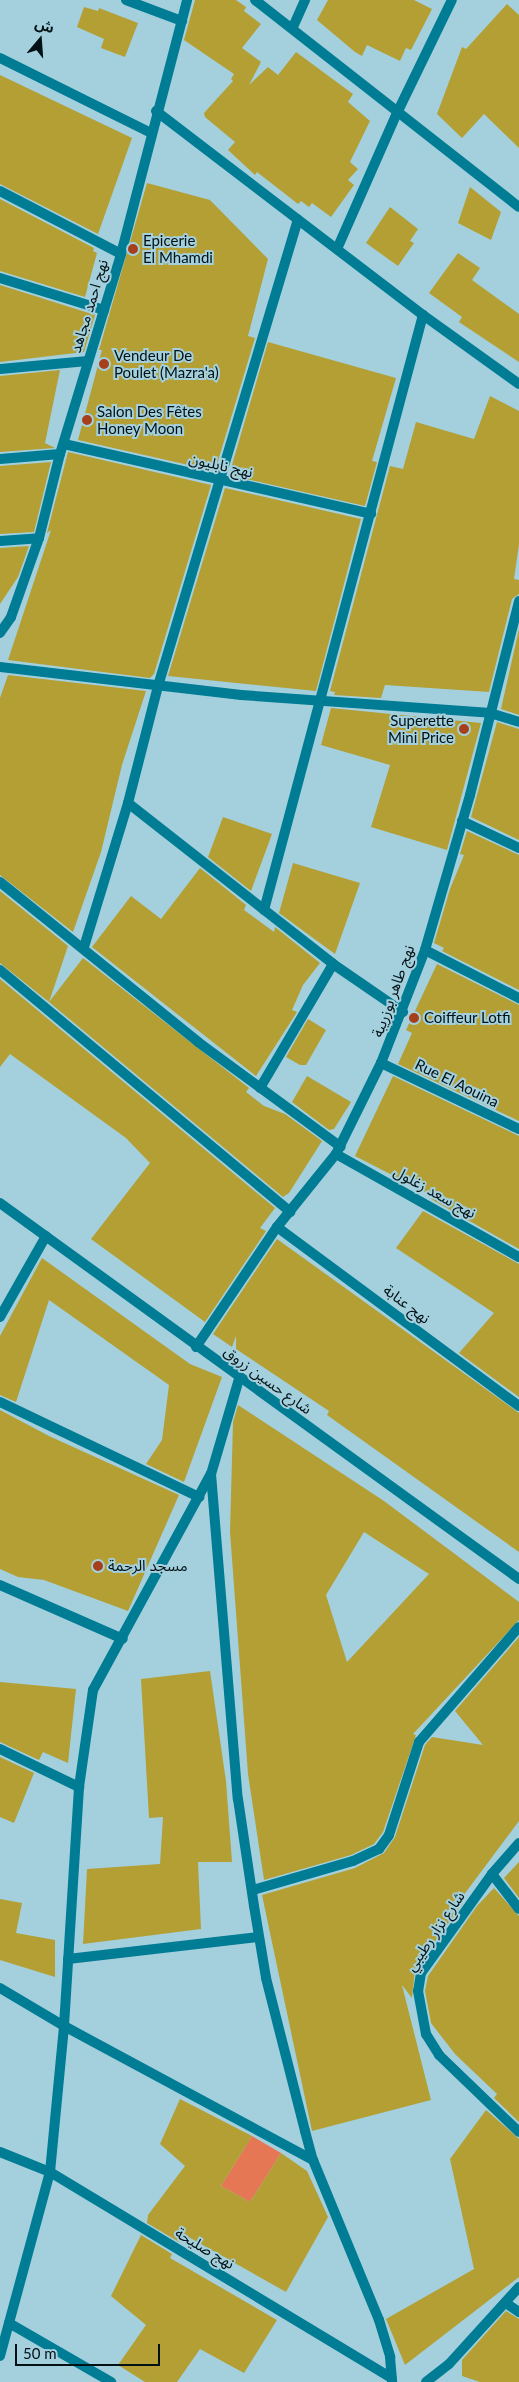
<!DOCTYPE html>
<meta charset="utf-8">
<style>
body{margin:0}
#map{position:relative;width:519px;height:2382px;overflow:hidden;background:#a4d0dd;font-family:Lato,"Noto Sans Arabic",sans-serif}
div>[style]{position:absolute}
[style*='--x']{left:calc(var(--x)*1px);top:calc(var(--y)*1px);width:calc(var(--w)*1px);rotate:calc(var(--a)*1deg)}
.green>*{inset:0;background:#e57754}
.building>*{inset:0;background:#b39f33}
.service>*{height:10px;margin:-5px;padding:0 5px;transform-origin:5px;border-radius:5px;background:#007c95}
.minor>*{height:10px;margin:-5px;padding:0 5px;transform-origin:5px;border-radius:5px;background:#007c95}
.tertiary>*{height:10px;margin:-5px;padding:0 5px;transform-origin:5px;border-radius:5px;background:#007c95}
.dots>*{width:14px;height:14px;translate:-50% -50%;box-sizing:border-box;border:2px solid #a4d0dd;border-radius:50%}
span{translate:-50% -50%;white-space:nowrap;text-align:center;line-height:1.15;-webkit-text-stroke:4px #a4d0dd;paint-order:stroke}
.poi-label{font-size:15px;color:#021116}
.left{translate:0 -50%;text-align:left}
.right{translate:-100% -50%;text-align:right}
.street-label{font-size:15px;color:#021116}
.north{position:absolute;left:15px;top:15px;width:50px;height:50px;-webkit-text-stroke:4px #a4d0dd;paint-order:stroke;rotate:18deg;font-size:14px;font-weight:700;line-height:20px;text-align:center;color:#021116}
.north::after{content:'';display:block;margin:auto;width:18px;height:22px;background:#021116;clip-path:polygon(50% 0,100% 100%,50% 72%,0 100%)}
.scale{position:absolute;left:15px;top:2344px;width:145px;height:22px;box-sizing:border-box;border:2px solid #021116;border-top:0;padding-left:6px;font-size:15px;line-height:18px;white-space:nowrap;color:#021116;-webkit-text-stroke:4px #a4d0dd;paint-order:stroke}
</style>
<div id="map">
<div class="green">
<i style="clip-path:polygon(252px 2136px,281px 2153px,250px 2202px,221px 2186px)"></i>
</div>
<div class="building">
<i style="clip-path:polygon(195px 0,236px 0,246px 7px,244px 11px,261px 24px,242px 48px,261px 62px,249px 85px,268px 67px,278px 75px,296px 52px,353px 94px,348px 102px,370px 121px,350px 162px,358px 169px,348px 180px,354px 185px,331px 217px,312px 203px,309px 207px,301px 201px,298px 204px,257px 172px,255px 175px,228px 150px,235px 142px,205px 117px,204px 113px,233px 81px,231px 79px,234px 74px,184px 40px)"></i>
<i style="clip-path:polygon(328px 0,414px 0,432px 9px,411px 50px,406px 48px,400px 61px,367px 45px,362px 56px,355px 52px,317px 20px)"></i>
<i style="clip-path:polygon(507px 4px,519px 15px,519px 148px,484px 114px,462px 138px,437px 114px,462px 47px,466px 49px)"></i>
<i style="clip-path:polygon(84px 7px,98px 11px,99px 8px,138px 23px,125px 57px,101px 48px,104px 39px,77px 27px)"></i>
<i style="clip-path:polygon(0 75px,132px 138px,98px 234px,0 184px)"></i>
<i style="clip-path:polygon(147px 183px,210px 200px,268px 259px,248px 336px,255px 338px,215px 471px,78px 440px,102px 350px,99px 350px)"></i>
<i style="clip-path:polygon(470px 187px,501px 212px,491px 240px,458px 223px)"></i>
<i style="clip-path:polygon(0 199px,94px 248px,93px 251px,97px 253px,85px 297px,0 271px)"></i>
<i style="clip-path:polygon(390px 207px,418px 229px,410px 241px,414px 243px,398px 266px,366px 243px)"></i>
<i style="clip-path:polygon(458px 253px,480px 268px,472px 280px,519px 314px,519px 362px,459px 322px,462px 317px,429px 293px)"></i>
<i style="clip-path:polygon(0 285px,95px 315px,84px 352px,0 362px)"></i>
<i style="clip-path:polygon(268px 342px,396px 378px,372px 461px,377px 462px,365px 506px,229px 475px)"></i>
<i style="clip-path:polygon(60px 370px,45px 443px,55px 448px,0 452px,0 376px)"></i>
<i style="clip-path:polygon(490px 396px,519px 411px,519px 544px,514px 579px,519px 580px,519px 594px,512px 599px,489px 692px,385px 685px,381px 698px,334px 695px,335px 692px,330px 691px,390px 466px,403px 469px,416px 422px,474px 439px)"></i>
<i style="clip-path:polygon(68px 452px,211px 485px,154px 674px,150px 678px,8px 660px,51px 530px,47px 533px)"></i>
<i style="clip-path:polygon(51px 462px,34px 532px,0 534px,0 466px)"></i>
<i style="clip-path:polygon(225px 488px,361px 519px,316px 691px,168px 676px)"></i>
<i style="clip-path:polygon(29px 546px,18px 577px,0 604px,0 548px)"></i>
<i style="clip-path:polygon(519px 629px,519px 715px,501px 709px)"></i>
<i style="clip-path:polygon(8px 675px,146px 691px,122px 765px,101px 852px,73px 932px,0 875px,0 698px)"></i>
<i style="clip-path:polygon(331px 708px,481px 723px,447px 850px,371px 827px,390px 765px,321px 745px)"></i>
<i style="clip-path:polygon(497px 722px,519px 729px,519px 840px,471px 817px)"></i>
<i style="clip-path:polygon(223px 817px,272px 834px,251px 891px,208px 857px)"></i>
<i style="clip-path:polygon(467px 831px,519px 855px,519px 990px,442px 951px,444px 948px,434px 943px,450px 889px,464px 855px,460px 854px)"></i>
<i style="clip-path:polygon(293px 863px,360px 883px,335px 954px,279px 913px)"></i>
<i style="clip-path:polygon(200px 868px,246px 905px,244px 910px,274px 932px,275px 927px,320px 963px,303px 985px,292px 1010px,297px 1012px,256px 1076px,92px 947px,131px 896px,161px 919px)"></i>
<i style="clip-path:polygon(0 891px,68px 946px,49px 1002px,0 963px)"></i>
<i style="clip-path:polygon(83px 958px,249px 1088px,246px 1092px,264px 1106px,285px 1114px,322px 1141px,289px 1193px,283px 1197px,49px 1002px)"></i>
<i style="clip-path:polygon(437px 964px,519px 1005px,519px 1121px,398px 1064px,412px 1033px,406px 1030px)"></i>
<i style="clip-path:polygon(0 979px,275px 1208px,260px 1228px,266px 1231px,205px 1322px,91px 1239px,150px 1163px,126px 1138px,10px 1054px,0 1067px)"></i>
<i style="clip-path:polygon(308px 1019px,326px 1030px,306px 1065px,300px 1065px,286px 1057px)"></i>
<i style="clip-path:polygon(307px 1076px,351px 1102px,334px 1129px,329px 1130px,292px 1102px)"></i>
<i style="clip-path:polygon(393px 1076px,519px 1136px,519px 1249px,431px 1199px,433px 1196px,355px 1156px)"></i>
<i style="clip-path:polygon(423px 1211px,519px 1264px,519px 1397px,459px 1353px,494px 1313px,396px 1248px)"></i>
<i style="clip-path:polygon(277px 1239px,519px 1413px,519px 1552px,327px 1415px,329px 1411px,236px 1349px,236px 1336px,232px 1347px,213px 1334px)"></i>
<i style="clip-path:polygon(42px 1258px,190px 1364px,222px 1377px,184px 1482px,146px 1464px,162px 1440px,169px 1385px,49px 1300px,16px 1402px,0 1395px,0 1336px)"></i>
<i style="clip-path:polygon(evenodd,238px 1405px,384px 1501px,519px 1602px,519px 1620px,413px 1734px,416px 1735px,383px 1832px,374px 1844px,351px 1855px,264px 1880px,248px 1774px,230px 1532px,233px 1422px,238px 1405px,364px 1532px,429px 1574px,347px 1662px,326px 1595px,364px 1532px)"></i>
<i style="clip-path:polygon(0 1410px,49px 1436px,179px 1495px,128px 1611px,44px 1580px,18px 1577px,0 1569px)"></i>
<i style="clip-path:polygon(519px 1637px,519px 1821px,460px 1900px,463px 1903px,415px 1969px,412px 1998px,402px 1985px,431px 2100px,312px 2131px,262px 1895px,355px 1868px,384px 1853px,395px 1837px,425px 1745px,432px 1737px,483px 1745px,455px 1711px)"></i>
<i style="clip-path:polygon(210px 1671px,226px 1781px,232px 1862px,198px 1862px,201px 1929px,83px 1944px,87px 1869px,160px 1864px,163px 1817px,149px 1818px,141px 1679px)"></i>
<i style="clip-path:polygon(0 1682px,76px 1689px,68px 1763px,43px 1752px,39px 1760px,0 1742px)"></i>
<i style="clip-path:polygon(0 1757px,34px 1773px,14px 1823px,0 1817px)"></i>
<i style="clip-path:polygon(519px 1862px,519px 1898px,504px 1878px)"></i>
<i style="clip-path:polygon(494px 1888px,519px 1916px,519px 2122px,494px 2098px,497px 2094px,455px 2054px,431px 2023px,425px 1991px,428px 1976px,477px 1906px)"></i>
<i style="clip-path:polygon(0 1899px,22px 1903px,16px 1933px,55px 1940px,55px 1977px,0 1960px)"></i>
<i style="clip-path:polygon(180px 2099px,252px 2136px,221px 2186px,250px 2202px,281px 2153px,307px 2171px,328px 2217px,286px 2292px,183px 2234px,179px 2242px,147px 2223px,148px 2215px,185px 2166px,160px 2144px)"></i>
<i style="clip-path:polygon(486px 2110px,519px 2139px,519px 2277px,405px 2365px,386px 2319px,474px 2269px,450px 2159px)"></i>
<i style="clip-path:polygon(141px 2235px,172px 2254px,170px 2258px,277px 2320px,244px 2373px,200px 2349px,177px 2382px,145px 2382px,118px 2365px,146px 2325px,111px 2296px)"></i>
<i style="clip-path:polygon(506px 2311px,519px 2319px,519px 2382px,480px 2382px,462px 2376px,462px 2360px)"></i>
</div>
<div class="service">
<i style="--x:506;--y:2303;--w:16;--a:35"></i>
</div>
<div class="minor">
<i style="--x:126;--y:0;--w:60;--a:20.6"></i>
<i style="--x:255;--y:0;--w:335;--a:38.1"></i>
<i style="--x:293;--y:27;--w:30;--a:-66"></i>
<i style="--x:0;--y:58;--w:169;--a:26.4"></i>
<i style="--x:156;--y:111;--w:336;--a:37.4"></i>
<i style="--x:423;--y:315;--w:118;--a:35.7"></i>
<i style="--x:0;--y:191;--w:136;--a:27.5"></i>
<i style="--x:337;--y:249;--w:151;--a:-66.2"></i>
<i style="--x:398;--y:111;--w:123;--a:-64.1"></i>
<i style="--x:0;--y:278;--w:109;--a:17.1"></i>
<i style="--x:0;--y:369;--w:88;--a:-5.2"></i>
<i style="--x:64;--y:444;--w:315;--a:12.8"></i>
<i style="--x:0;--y:459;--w:60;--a:-4.8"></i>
<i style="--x:0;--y:541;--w:39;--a:-4"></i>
<i style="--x:0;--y:633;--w:19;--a:-55"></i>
<i style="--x:11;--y:617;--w:84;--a:-70.5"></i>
<i style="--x:39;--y:538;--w:87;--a:-76"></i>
<i style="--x:60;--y:454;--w:209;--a:-73"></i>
<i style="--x:121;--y:254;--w:262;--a:-75.4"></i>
<i style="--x:0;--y:667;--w:243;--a:6.6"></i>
<i style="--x:241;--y:695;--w:250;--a:4.1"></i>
<i style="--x:490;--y:713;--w:30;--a:17"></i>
<i style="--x:128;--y:803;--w:261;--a:38.1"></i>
<i style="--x:333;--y:964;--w:85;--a:34.4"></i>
<i style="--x:462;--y:821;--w:63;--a:25.3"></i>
<i style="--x:0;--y:882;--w:255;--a:38.9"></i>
<i style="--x:198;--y:1042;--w:177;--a:36.3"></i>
<i style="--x:264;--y:910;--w:616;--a:-75.04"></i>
<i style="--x:84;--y:947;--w:151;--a:-73"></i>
<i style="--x:128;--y:803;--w:121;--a:-75.6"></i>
<i style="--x:158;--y:686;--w:487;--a:-73.3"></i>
<i style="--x:425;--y:950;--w:106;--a:27.1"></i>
<i style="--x:0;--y:970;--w:378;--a:39.8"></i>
<i style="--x:381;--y:1063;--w:153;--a:25.6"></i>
<i style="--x:260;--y:1088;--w:144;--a:-59.5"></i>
<i style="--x:336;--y:1154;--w:210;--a:29.4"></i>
<i style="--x:277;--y:1227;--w:301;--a:36.5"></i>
<i style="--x:0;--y:1317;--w:93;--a:-60.4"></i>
<i style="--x:196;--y:1347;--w:145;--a:-56"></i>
<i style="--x:277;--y:1227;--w:94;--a:-51.1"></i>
<i style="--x:336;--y:1154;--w:102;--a:-63.7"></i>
<i style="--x:381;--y:1063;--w:121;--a:-68.7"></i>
<i style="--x:425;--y:950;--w:161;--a:-73.8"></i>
<i style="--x:470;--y:795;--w:200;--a:-75.8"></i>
<i style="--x:0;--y:1402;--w:221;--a:25.5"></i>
<i style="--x:0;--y:1585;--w:134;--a:23.7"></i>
<i style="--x:0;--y:1749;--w:88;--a:25.7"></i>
<i style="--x:519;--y:1843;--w:41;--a:131.1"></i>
<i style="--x:492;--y:1874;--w:122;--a:125.6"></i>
<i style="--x:421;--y:1973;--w:18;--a:99"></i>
<i style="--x:418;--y:1991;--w:44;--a:79.5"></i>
<i style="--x:426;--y:2034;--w:25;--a:58"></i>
<i style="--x:439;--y:2055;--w:111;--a:43.9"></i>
<i style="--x:492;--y:1874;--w:44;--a:52.4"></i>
<i style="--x:253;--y:1890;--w:104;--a:-16.2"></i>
<i style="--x:353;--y:1861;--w:29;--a:-25"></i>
<i style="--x:379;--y:1849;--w:17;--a:-54"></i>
<i style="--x:389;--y:1835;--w:98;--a:-72.1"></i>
<i style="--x:419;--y:1742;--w:152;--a:-49"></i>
<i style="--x:68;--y:1959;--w:192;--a:-6.6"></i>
<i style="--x:0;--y:1988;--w:74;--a:30.7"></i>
<i style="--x:64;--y:2026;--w:283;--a:28.3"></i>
<i style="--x:0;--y:2152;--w:54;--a:21.8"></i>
<i style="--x:50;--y:2172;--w:399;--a:31.1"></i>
<i style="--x:9;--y:2323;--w:118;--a:30"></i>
<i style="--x:0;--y:2356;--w:191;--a:-74.8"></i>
<i style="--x:50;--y:2172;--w:147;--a:-84.5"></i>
<i style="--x:64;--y:2026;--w:239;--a:-86.4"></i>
<i style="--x:79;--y:1787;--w:98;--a:-81.8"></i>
<i style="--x:93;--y:1690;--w:246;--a:-61.4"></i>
<i style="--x:426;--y:2382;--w:29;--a:-38"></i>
<i style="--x:449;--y:2364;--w:104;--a:-47.7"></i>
</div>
<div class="tertiary">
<i style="--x:0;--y:1203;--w:641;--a:35.92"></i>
<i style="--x:239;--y:1379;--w:99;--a:106.4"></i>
<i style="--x:211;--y:1474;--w:326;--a:85.3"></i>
<i style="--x:238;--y:1799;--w:108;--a:81.5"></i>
<i style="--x:254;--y:1906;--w:73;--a:80.5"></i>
<i style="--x:266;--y:1978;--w:158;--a:75.7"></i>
<i style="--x:305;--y:2131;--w:30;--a:75"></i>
<i style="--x:313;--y:2160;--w:173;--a:67.6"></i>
<i style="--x:379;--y:2320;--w:39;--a:73"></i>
<i style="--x:390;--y:2357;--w:25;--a:85"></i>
</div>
<div class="dots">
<i style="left:133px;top:249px;background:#a63f1b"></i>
<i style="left:104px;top:364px;background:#a63f1b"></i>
<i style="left:87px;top:420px;background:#a63f1b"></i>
<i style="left:464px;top:729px;background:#a63f1b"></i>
<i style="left:414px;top:1018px;background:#a63f1b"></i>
<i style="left:98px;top:1566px;background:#a63f1b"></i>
</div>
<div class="poi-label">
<span class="left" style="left:143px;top:249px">Epicerie<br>El Mhamdi</span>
<span class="left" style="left:114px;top:364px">Vendeur De<br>Poulet (Mazra'a)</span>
<span class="left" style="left:97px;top:420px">Salon Des Fêtes<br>Honey Moon</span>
<span class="right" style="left:454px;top:729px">Superette<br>Mini Price</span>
<span class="left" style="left:424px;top:1018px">Coiffeur Lotfi</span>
<span class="left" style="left:108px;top:1566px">مسجد الرحمة</span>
</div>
<div class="street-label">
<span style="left:89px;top:306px;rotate:-73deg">نهج احمد مجاهد</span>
<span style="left:221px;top:465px;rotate:13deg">نهج نابليون</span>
<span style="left:393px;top:991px;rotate:-70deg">نهج طاهر بوزريبة</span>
<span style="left:457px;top:1083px;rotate:26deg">Rue El Aouina</span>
<span style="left:435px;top:1192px;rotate:29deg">نهج سعد زغلول</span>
<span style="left:407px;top:1304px;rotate:37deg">نهج عنابة</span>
<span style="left:268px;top:1380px;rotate:36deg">شارع حسين زروق</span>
<span style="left:435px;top:1931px;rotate:-56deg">شارع نزار رطيبي</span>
<span style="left:205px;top:2248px;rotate:31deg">نهج صليحة</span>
</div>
<div class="north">ش</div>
<div class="scale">50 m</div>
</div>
